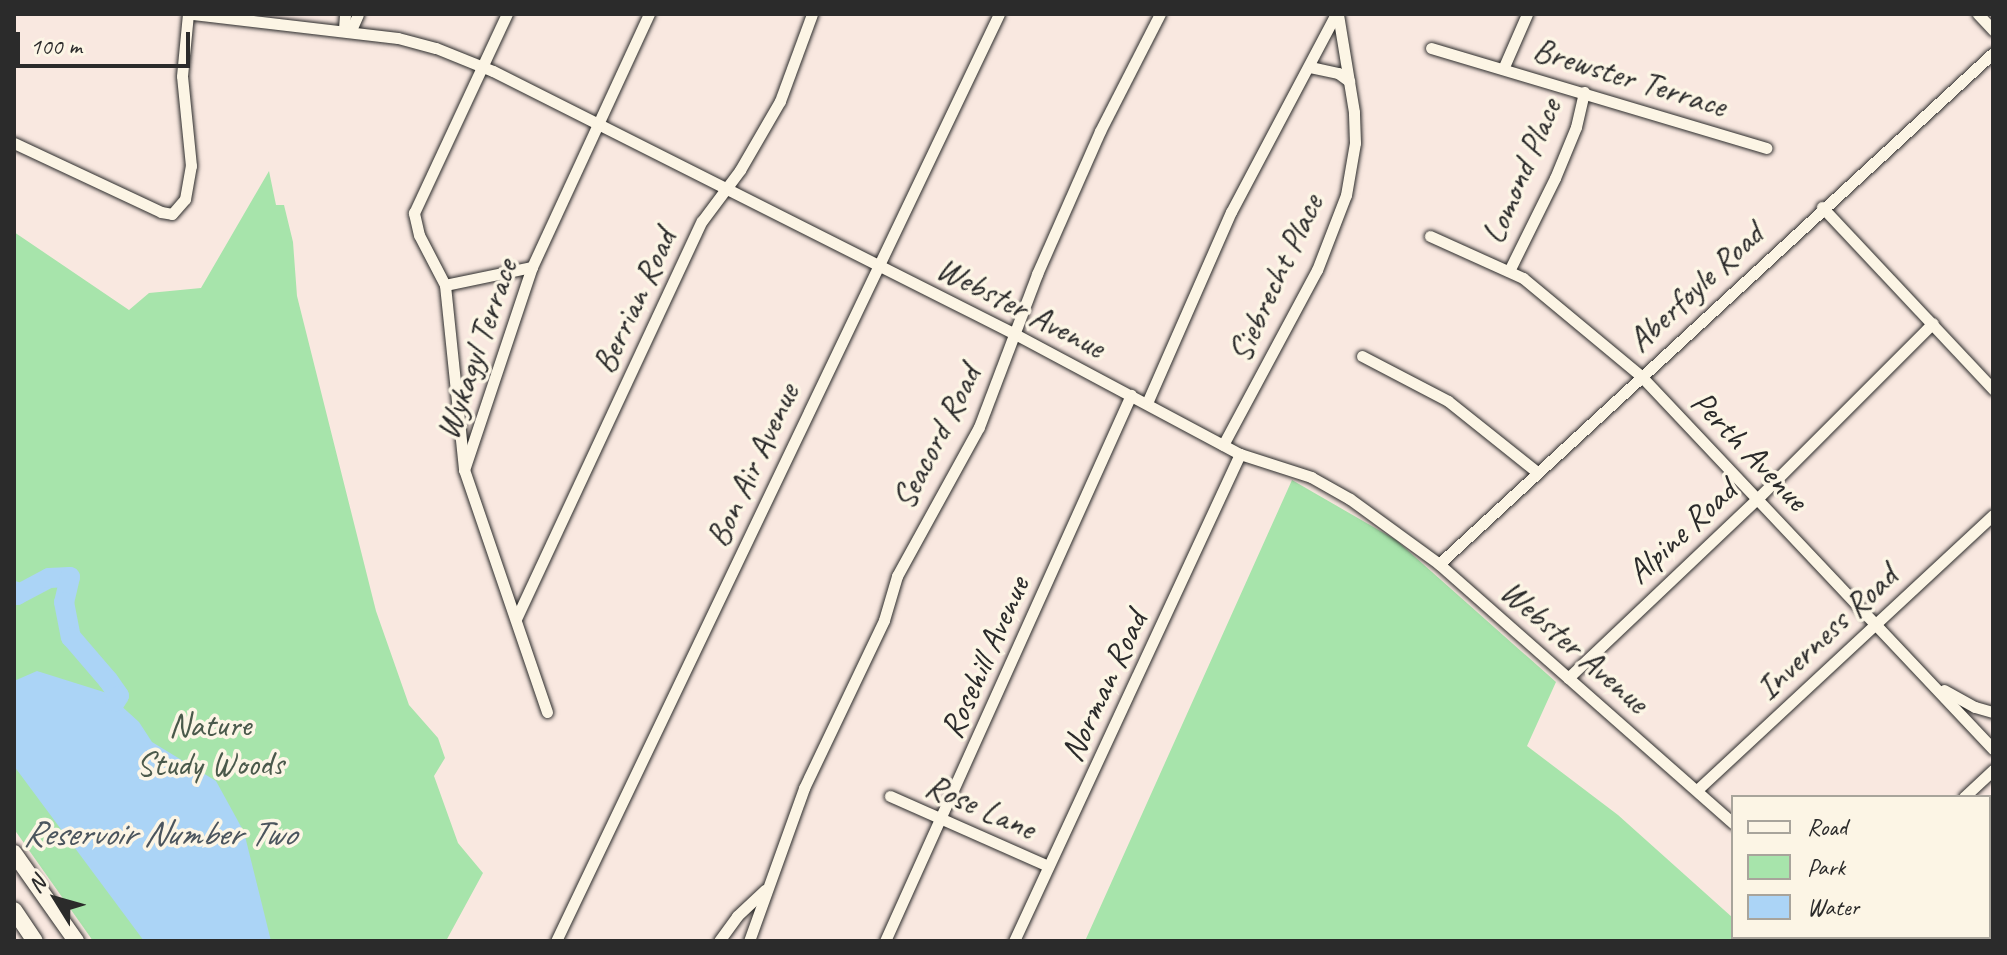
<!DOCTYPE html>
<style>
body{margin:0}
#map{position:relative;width:2007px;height:955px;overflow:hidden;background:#f9e8e0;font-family:Caveat,sans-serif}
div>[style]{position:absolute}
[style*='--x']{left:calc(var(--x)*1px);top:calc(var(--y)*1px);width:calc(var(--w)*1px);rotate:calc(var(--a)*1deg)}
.green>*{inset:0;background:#a7e4ab}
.water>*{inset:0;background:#abd4f6}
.river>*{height:20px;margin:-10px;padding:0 10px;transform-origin:10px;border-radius:10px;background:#abd4f6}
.roads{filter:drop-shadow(0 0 2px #2b2b2b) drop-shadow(0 0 2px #2b2b2b)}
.minor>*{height:11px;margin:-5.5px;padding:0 5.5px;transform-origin:5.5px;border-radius:5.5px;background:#fcf5e5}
.highway>*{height:16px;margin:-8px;padding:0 8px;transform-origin:8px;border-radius:8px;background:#fcf5e5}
span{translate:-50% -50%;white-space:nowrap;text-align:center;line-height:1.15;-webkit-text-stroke:7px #fcf5e5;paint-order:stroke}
.street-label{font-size:34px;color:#2b2b2b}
.park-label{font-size:34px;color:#4a594b}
.water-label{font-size:36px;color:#4b555e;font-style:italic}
.frame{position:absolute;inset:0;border:16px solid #2b2b2b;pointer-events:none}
.legend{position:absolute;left:1731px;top:795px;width:260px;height:144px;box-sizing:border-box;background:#fcf5e5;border:2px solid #a8a49b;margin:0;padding:10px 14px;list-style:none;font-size:24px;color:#2b2b2b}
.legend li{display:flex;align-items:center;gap:16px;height:40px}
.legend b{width:40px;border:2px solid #a8a49b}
.north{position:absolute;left:16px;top:859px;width:80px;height:80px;-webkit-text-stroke:6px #fcf5e5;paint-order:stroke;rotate:307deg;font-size:22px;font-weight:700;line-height:32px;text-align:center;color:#2b2b2b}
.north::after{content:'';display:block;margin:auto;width:28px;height:36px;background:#2b2b2b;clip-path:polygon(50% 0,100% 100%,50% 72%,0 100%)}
.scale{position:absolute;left:16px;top:32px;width:174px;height:36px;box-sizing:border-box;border:4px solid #2b2b2b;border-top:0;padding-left:10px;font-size:24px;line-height:28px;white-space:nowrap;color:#2b2b2b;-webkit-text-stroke:6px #fcf5e5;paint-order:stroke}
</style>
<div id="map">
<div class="green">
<i style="clip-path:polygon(269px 171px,276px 205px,284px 205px,293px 242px,297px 296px,376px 611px,409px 705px,438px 738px,445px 758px,434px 776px,458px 843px,483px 873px,446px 941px,93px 941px,14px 829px,14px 232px,129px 310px,149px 293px,201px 288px)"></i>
<i style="clip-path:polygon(1292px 480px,1396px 540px,1556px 682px,1527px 746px,1618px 815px,1733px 918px,1733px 937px,1754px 937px,1759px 941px,1085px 941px)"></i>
</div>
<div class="water">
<i style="clip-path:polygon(37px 671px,107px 693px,139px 722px,152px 742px,216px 781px,244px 832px,271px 941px,144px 941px,14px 766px,14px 681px)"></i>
</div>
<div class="river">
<i style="--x:14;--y:591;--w:5;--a:53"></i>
<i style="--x:17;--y:595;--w:36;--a:-28"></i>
<i style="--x:49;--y:578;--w:21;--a:-3"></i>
<i style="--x:70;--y:577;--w:26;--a:103"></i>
<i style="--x:64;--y:602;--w:36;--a:79"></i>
<i style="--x:71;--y:637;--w:57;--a:49.3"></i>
<i style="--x:108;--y:680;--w:19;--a:55"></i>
<i style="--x:119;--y:696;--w:7;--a:124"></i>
</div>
<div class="roads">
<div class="minor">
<i style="--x:193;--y:14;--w:206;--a:6.7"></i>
<i style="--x:398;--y:38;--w:39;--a:15"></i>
<i style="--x:436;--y:48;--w:61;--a:22"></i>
<i style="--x:493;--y:71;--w:585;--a:26.74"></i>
<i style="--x:1015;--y:334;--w:255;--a:28.1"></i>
<i style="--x:1240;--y:454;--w:75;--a:17.9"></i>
<i style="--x:1311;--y:477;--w:45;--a:29.4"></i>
<i style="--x:1350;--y:499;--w:110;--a:36.1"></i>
<i style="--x:1439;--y:564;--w:392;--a:41.4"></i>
<i style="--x:1978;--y:14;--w:22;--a:47"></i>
<i style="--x:344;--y:29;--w:15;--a:-86"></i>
<i style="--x:351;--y:30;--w:17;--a:-66"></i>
<i style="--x:1431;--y:48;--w:350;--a:16.6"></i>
<i style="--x:1310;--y:67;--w:29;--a:12"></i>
<i style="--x:1338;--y:73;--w:14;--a:36"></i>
<i style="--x:1503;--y:69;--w:60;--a:-66.4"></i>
<i style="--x:14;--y:143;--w:162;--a:25.1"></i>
<i style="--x:161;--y:212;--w:11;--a:10"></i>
<i style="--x:172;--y:214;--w:20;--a:-49"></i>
<i style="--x:185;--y:199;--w:34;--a:-80"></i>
<i style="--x:191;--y:166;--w:90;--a:-95.7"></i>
<i style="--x:182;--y:76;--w:62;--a:-84.5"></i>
<i style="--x:1822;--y:207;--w:250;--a:46.8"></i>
<i style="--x:1430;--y:236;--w:102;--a:24.3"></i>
<i style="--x:1523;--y:278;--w:153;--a:39.7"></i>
<i style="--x:1641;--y:376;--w:513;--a:46.66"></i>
<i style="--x:1509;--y:271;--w:104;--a:-63.7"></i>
<i style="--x:1555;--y:178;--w:55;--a:-67.6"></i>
<i style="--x:1576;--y:127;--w:36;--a:-77"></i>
<i style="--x:445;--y:285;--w:89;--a:-11.7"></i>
<i style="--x:1362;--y:356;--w:97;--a:27.6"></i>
<i style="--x:1448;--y:401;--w:114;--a:38.6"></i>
<i style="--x:1147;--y:403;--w:209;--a:-66.3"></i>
<i style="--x:1231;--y:212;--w:224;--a:-62.1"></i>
<i style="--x:1223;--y:445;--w:199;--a:-61.8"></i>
<i style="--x:1317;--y:270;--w:80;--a:-68.9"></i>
<i style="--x:1346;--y:195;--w:53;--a:-80.2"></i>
<i style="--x:1355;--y:143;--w:31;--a:-92"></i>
<i style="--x:1354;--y:112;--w:99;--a:-99.3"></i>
<i style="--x:464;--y:469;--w:185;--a:-95.9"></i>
<i style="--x:445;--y:285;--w:56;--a:-117.5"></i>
<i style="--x:419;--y:235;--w:23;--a:-103"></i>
<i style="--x:414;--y:213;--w:220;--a:-65"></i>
<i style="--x:1439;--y:564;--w:754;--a:-42.69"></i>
<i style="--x:516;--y:619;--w:439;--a:-65"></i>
<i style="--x:702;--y:221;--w:64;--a:-53.3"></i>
<i style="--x:740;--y:170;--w:80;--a:-59.9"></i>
<i style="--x:780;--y:101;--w:93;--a:-69.8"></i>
<i style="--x:1568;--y:678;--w:262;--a:-43.5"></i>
<i style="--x:1758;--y:498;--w:247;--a:-45"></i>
<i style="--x:1944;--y:690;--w:35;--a:29"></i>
<i style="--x:1975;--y:707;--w:19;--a:16"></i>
<i style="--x:547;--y:712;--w:256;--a:-108.9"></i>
<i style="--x:464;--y:470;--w:214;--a:-71.5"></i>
<i style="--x:532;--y:267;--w:279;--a:-65.2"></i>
<i style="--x:1697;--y:790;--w:404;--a:-42.9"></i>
<i style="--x:890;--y:796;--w:173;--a:23.9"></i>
<i style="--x:1964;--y:797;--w:40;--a:-43"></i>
<i style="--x:1862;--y:937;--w:6;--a:45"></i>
<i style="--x:556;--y:941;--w:1027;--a:-64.46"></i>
<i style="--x:719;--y:941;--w:31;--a:-54"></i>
<i style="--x:737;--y:916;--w:38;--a:-43"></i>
<i style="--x:749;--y:941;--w:163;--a:-70.2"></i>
<i style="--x:804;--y:788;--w:186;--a:-64.5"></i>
<i style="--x:884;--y:620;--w:46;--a:-73.5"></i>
<i style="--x:897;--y:576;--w:170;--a:-61.2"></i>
<i style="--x:979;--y:427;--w:164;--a:-69.2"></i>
<i style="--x:1037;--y:274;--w:156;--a:-66.2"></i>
<i style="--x:1100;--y:131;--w:131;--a:-62.9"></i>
<i style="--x:885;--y:941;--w:599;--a:-65.75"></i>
<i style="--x:1014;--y:941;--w:537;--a:-65.11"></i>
</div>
<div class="highway">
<i style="--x:14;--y:853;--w:108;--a:54.8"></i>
<i style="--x:14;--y:910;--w:37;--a:56"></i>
</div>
</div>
<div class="street-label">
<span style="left:1630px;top:77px;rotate:17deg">Brewster Terrace</span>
<span style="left:1521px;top:171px;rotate:-67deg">Lomond Place</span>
<span style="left:1275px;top:278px;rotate:-65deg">Siebrecht Place</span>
<span style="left:1695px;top:287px;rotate:-43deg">Aberfoyle Road</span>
<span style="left:634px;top:301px;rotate:-65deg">Berrian Road</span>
<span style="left:1021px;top:307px;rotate:27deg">Webster Avenue</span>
<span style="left:476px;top:349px;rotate:-71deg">Wykagyl Terrace</span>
<span style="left:936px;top:437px;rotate:-63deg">Seacord Road</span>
<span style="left:1750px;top:450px;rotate:46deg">Perth Avenue</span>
<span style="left:752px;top:465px;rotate:-65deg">Bon Air Avenue</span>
<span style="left:1681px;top:531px;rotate:-43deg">Alpine Road</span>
<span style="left:1826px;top:632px;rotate:-43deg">Inverness Road</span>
<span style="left:1575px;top:646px;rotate:41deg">Webster Avenue</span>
<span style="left:984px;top:657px;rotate:-66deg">Rosehill Avenue</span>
<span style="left:1103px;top:686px;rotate:-65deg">Norman Road</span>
<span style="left:981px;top:806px;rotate:24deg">Rose Lane</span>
</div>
<div class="park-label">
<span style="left:210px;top:744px">Nature<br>Study Woods</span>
</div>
<div class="water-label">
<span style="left:159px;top:834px">Reservoir Number Two</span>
</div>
<div class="frame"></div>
<ul class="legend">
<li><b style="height:10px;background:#fcf5e5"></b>Road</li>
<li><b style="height:22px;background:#a7e4ab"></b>Park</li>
<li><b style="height:22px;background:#abd4f6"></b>Water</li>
</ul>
<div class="north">N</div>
<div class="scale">100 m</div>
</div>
